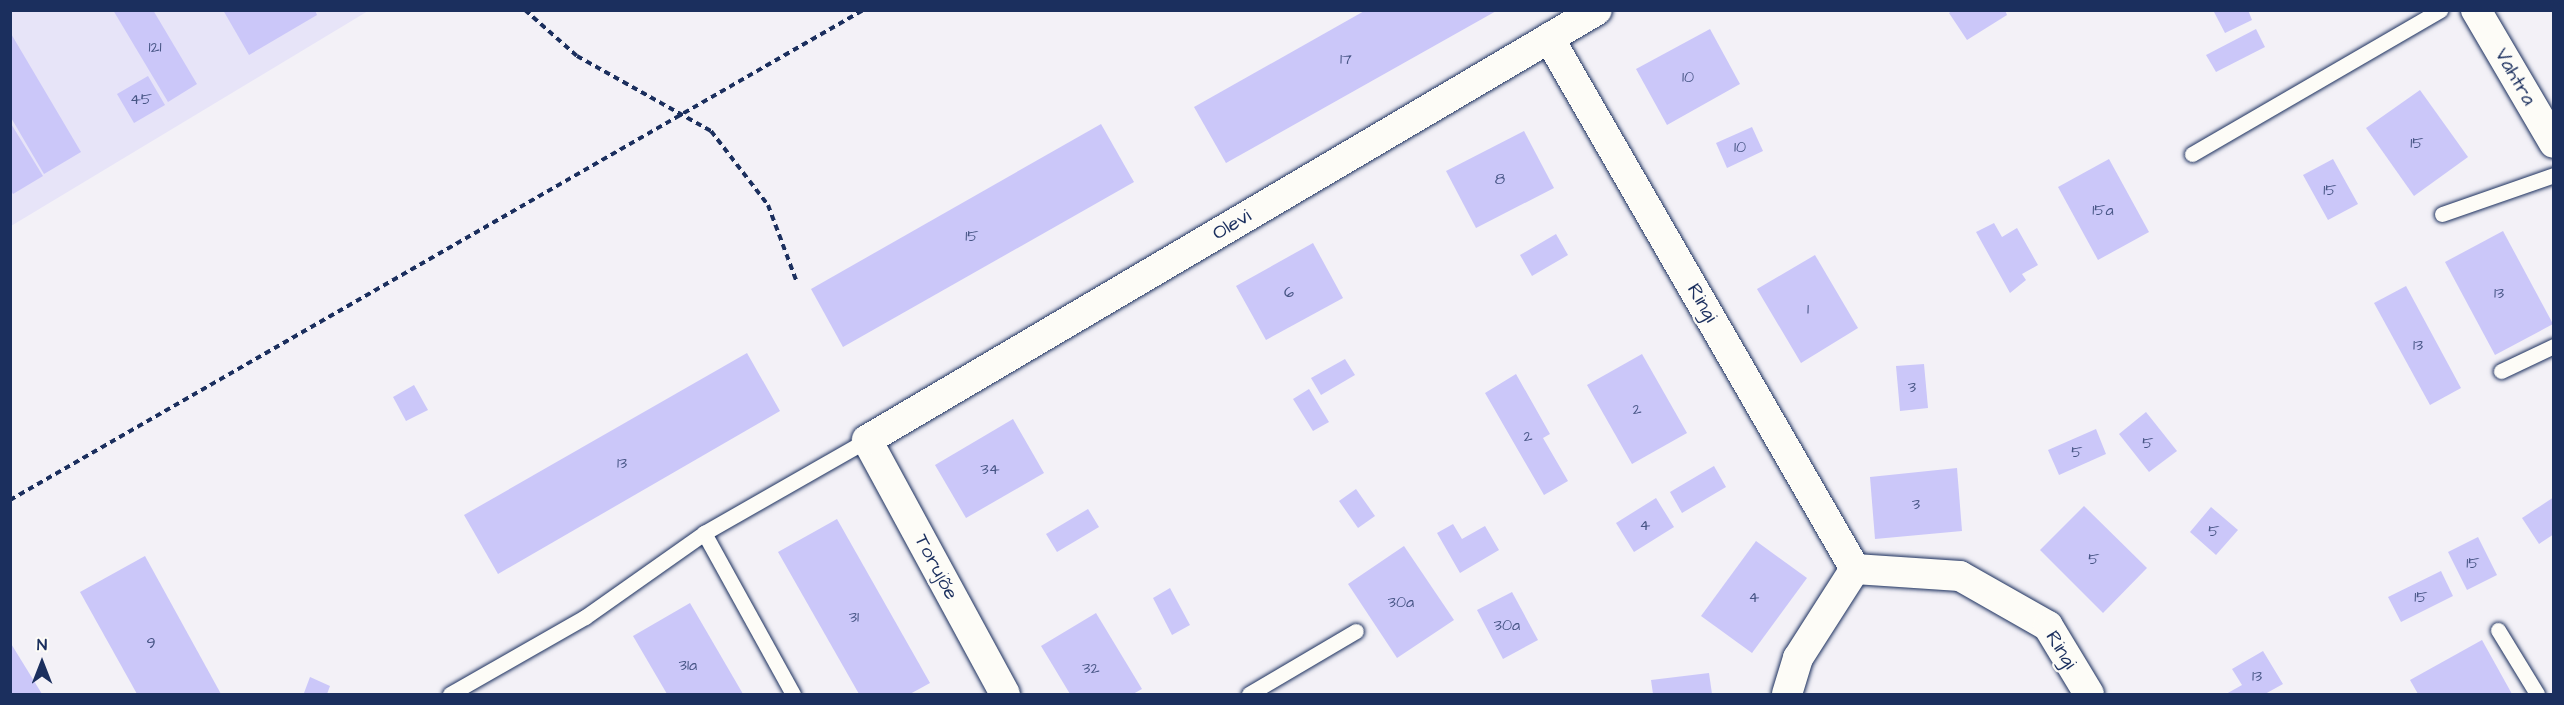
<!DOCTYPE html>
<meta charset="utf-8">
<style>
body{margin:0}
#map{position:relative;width:2564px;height:705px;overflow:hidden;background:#f3f1f7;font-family:"Architects Daughter",sans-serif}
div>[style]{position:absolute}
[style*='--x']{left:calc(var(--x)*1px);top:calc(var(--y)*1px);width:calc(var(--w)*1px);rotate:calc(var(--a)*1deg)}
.built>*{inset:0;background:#e7e4f8}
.building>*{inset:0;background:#cbc7f9}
.path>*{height:4px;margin-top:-2px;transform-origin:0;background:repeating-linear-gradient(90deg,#1b2f5e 0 6px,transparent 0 10.5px)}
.roads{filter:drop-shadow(0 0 2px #1b2f5e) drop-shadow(0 0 2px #1b2f5e)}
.lane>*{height:15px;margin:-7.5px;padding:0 7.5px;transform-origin:7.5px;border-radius:7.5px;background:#fdfcf7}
.street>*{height:30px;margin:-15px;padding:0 15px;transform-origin:15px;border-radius:15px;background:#fdfcf7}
span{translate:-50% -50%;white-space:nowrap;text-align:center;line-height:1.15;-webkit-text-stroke:4.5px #fdfcf7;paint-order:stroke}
.number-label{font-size:16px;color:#475585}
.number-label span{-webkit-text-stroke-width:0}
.street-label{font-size:20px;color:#1b2f5e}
.frame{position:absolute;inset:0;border:12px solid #1b2f5e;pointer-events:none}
.north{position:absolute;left:12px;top:633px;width:60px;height:60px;-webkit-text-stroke:4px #fdfcf7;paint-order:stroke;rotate:0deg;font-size:16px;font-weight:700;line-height:24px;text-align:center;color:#1b2f5e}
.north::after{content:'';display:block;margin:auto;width:21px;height:27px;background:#1b2f5e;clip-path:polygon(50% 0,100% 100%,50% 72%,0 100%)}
</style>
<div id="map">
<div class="built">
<i style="clip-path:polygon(11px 11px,368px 11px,11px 226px)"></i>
</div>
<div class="building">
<i style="clip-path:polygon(113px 10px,153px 10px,197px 84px,168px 102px)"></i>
<i style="clip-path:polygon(223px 10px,315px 10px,317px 15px,249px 55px)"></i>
<i style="clip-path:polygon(1366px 10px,1498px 10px,1226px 163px,1194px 107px)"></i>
<i style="clip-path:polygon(1953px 10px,2005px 10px,2007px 15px,1967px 40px,1949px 13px)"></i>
<i style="clip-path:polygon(2213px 10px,2248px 10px,2252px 20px,2225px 33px)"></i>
<i style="clip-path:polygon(1710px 29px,1740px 84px,1667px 125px,1636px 69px)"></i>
<i style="clip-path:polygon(2256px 29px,2265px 47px,2216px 72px,2206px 55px)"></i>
<i style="clip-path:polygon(10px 32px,81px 152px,44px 174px,10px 116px)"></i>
<i style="clip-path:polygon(148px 76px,165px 105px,134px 123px,117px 94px)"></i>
<i style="clip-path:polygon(2420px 90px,2468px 157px,2414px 196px,2366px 128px)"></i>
<i style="clip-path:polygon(10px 122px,43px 176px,13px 194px,10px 189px)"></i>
<i style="clip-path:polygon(1101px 124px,1134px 182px,843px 347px,811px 289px)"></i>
<i style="clip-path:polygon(1752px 127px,1763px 151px,1727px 168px,1716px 143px)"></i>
<i style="clip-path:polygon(1524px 131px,1554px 188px,1476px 228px,1446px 171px)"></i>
<i style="clip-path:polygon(2109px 159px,2149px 232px,2098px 260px,2058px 187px)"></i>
<i style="clip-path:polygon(2333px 159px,2358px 204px,2328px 220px,2303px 175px)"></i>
<i style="clip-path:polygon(1994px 223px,2002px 237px,2017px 228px,2038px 265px,2022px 274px,2026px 280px,2010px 293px,1976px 232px)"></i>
<i style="clip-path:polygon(2503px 231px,2553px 324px,2495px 355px,2445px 262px)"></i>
<i style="clip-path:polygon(1556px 234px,1568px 255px,1532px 276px,1520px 255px)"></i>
<i style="clip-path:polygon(1313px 243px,1343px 298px,1266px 340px,1236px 286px)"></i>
<i style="clip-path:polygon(1815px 255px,1858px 328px,1801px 363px,1757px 289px)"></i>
<i style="clip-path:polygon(2406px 286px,2461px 388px,2430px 405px,2374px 303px)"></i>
<i style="clip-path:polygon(747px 353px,780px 411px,498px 574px,464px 515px)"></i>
<i style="clip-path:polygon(1642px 354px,1687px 433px,1632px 464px,1587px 385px)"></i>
<i style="clip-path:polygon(1345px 359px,1355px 375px,1321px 395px,1311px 378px)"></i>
<i style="clip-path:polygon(1924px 364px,1928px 408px,1900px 411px,1896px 366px)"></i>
<i style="clip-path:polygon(1516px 374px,1550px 434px,1543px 438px,1568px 481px,1544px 495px,1485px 393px)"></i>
<i style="clip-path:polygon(414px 385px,428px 410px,406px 421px,393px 397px)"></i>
<i style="clip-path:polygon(1309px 389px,1329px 422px,1313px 431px,1293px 399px)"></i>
<i style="clip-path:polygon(2146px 412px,2177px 451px,2149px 472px,2119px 434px)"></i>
<i style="clip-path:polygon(1013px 419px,1044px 473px,966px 518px,935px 465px)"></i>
<i style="clip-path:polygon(2096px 429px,2106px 454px,2059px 475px,2048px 450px)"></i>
<i style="clip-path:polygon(1714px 466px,1726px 487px,1682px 513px,1670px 492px)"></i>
<i style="clip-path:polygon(1957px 468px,1962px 531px,1875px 539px,1870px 477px)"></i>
<i style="clip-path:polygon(1356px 489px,1375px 516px,1358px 528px,1339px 501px)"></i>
<i style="clip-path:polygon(2554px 497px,2554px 534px,2539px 544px,2522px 518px)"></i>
<i style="clip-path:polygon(1656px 498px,1674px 527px,1634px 552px,1616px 523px)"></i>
<i style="clip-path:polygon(2084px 506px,2147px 568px,2103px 613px,2040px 550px)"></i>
<i style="clip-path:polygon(2211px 507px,2238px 530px,2216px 555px,2190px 532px)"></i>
<i style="clip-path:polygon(1088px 509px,1099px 527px,1057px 552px,1046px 534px)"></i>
<i style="clip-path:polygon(837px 519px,930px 683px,910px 694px,859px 694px,778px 552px)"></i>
<i style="clip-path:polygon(1453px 524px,1462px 539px,1485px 526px,1499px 550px,1460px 573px,1437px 533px)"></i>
<i style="clip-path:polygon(2478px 537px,2497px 575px,2467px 590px,2448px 552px)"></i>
<i style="clip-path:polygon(1756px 541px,1807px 578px,1752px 653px,1701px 616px)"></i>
<i style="clip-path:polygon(1404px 546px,1454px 620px,1397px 658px,1348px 584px)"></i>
<i style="clip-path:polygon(145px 556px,221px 694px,137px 694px,80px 592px)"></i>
<i style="clip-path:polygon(2441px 571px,2453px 596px,2401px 622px,2388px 597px)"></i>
<i style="clip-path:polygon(1170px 588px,1190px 625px,1172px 635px,1153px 598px)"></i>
<i style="clip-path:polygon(1512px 592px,1538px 640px,1503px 659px,1477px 610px)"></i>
<i style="clip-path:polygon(690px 603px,743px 694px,667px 694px,633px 636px)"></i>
<i style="clip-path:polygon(1096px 613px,1142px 689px,1133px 694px,1070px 694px,1041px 646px)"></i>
<i style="clip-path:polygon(2482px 640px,2512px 694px,2418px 694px,2410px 680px)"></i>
<i style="clip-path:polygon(10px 642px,42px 694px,10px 694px)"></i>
<i style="clip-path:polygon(2263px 651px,2283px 684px,2265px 694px,2226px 694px,2242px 685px,2232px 669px)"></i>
<i style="clip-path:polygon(1709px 673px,1712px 694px,1653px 694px,1651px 680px)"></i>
<i style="clip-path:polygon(310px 677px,330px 686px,327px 694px,304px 693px)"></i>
</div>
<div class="path">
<i style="--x:525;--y:10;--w:69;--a:41.5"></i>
<i style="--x:577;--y:56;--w:154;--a:29.2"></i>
<i style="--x:711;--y:131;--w:93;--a:52.4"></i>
<i style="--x:768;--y:205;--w:80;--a:69.5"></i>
<i style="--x:10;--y:500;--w:984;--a:-29.87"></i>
</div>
<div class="roads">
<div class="lane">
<i style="--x:2192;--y:154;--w:287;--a:-30.1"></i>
<i style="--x:2442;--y:214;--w:119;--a:-19.2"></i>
<i style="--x:2501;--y:371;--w:59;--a:-25.3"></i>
<i style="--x:704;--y:533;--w:184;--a:61.1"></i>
<i style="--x:2498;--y:630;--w:75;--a:58.6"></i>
<i style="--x:450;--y:694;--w:155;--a:-29.7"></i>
<i style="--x:585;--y:617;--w:146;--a:-35.2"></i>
<i style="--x:704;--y:533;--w:188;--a:-29.7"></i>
<i style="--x:1249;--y:694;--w:124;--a:-30.5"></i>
</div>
<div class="street">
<i style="--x:2476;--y:10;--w:154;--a:59.6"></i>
<i style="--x:1549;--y:38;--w:613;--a:60.05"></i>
<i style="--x:1005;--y:694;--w:289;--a:-118.5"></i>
<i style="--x:867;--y:440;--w:847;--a:-30.5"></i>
<i style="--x:1787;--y:694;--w:38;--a:-73"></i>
<i style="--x:1798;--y:658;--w:106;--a:-57.4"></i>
<i style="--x:1855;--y:569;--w:105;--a:3.8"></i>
<i style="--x:1960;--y:576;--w:101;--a:29.6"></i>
<i style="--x:2048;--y:626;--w:79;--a:58.9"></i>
</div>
</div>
<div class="number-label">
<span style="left:155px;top:47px">121</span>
<span style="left:1346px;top:59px">17</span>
<span style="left:1688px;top:77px">10</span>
<span style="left:141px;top:99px">45</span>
<span style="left:2417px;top:143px">15</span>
<span style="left:1740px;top:147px">10</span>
<span style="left:1500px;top:179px">8</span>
<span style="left:2330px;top:190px">15</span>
<span style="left:2103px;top:210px">15a</span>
<span style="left:972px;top:236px">15</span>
<span style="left:1289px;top:292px">6</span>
<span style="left:2499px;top:293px">13</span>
<span style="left:1808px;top:309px">1</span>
<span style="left:2418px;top:345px">13</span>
<span style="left:1912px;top:387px">3</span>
<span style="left:1637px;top:409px">2</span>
<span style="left:1528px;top:436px">2</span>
<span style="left:2148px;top:443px">5</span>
<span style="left:2077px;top:452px">5</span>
<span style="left:622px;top:463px">13</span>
<span style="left:990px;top:469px">34</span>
<span style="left:1916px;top:504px">3</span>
<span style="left:1645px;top:525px">4</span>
<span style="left:2214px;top:531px">5</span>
<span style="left:2094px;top:559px">5</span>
<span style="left:2473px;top:563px">15</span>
<span style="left:1754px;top:597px">4</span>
<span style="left:2421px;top:597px">15</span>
<span style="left:1401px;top:602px">30a</span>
<span style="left:854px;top:617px">31</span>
<span style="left:1507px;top:625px">30a</span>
<span style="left:151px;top:643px">9</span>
<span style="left:688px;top:665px">31a</span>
<span style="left:1091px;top:668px">32</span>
<span style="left:2257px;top:676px">13</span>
</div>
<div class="street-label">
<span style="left:2515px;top:77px;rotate:60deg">Vahtra</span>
<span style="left:1232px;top:225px;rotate:-31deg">Olevi</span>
<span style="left:1702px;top:303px;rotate:60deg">Ringi</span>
<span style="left:936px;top:567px;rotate:62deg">Torujõe</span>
<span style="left:2061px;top:650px;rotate:58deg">Ringi</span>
</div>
<div class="frame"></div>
<div class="north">N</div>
</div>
